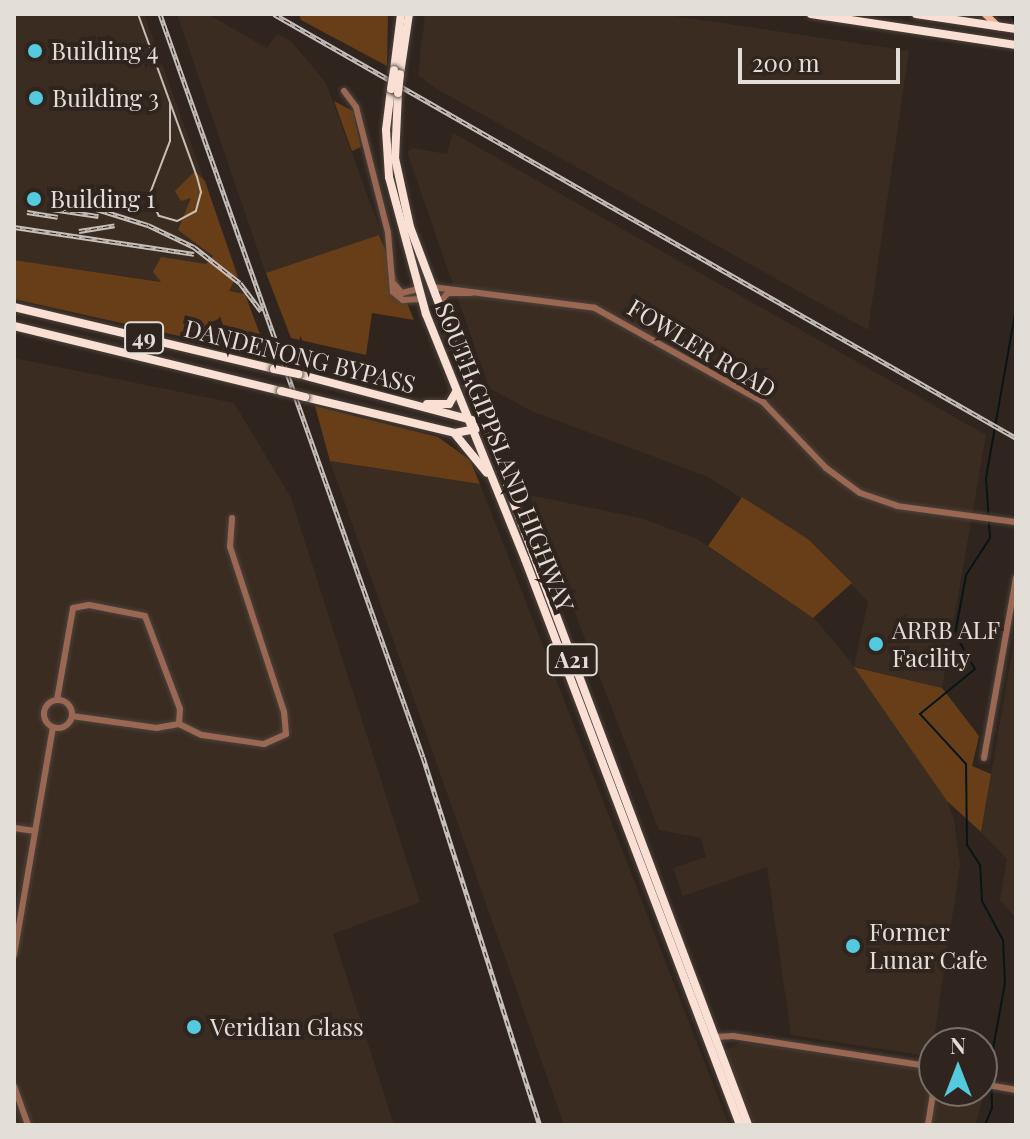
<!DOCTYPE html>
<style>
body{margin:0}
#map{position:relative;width:1030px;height:1139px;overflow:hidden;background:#2f251e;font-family:"Playfair Display",serif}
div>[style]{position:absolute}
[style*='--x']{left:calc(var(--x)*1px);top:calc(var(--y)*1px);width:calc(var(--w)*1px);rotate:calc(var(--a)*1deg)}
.built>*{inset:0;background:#3b2c21}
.green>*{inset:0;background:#673e17}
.stream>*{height:2px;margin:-1px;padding:0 1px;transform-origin:1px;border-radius:1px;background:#071517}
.roads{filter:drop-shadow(0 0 2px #4c423c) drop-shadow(0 0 2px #4c423c)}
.minor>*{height:6px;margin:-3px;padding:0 3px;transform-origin:3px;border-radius:3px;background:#9a6852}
.minor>.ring{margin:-3px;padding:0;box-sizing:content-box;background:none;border:6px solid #9a6852;border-radius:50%}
.major>*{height:7px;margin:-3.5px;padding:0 3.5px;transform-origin:3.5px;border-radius:3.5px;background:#f4b59a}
.highway>*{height:8px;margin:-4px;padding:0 4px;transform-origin:4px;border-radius:4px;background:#f9dfd4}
.tram>*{height:2px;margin:-1px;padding:0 1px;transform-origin:1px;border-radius:1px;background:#c6bfba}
.rail>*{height:5px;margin-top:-2.5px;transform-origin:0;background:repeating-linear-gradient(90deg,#2f251e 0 6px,#c6bfba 0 12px);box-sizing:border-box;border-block:2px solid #c6bfba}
.bridges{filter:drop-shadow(0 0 2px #4c423c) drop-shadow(0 0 2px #4c423c)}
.highway-bridge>*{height:8px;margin:-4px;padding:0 4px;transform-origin:4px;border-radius:4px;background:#f9dfd4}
.dots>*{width:22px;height:22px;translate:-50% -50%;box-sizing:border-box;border:4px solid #2f251e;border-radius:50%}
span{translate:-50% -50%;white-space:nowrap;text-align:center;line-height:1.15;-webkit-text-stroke:8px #2f251e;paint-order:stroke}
.shield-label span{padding:2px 6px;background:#2f251e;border:2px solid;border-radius:6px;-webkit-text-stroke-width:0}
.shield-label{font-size:22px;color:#e3ddd8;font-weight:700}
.poi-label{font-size:24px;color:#e3ddd8}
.left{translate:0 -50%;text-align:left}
.street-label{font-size:24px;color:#e3ddd8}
.frame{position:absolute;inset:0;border:16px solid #e3ddd8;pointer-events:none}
.north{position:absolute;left:918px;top:1027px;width:80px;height:80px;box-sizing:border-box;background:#2f251e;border:2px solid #776f68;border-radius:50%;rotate:0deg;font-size:22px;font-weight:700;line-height:32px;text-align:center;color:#e3ddd8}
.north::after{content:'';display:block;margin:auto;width:28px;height:36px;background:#54cade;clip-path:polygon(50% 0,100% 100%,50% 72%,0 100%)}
.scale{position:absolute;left:738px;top:48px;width:162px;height:36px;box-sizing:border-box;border:4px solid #e3ddd8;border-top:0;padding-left:10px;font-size:24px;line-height:28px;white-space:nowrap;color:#e3ddd8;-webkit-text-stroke:6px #2f251e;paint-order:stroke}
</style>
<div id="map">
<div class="built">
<i style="clip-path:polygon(14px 14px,144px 14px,239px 277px,234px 282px,245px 294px,14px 260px)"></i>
<i style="clip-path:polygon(177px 14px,207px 14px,267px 48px,277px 34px,291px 41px,326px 83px,382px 235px,266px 274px)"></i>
<i style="clip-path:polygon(425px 14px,661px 14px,909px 51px,868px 330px,435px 88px,418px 75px)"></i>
<i style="clip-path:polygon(453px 133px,986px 435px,942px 688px,856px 667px,947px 801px,954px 819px,960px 865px,932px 1051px,926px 1056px,791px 1035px,767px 867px,683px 896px,673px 868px,706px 857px,701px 838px,659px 830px,529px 495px,640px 518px,695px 538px,816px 620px,854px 666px,868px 602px,808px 539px,706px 476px,534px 412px,489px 388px,407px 152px,412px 148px,447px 154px)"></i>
<i style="clip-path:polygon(14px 358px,234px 403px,291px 498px,420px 902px,333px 934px,394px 1125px,14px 1125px)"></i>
<i style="clip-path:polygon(330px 461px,480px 484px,729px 1125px,564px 1125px)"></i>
<i style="clip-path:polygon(1016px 630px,1016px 918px,1000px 900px,1007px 859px,981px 832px)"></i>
<i style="clip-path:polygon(741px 1042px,932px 1071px,923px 1125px,754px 1125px,725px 1050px)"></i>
<i style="clip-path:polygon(936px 1091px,984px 1095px,975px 1125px,930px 1125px)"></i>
</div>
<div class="green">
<i style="clip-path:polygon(299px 14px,388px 14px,387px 66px,301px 20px)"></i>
<i style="clip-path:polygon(334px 101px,353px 111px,361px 147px,352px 151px)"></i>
<i style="clip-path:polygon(195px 171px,205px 181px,237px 275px,229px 291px,245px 294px,268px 356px,14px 299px,14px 260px,161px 282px,153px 272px,161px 257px,206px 264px,213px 256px,178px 230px,191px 198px,181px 201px,175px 191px)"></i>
<i style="clip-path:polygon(379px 235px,414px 320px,372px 313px,366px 355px,291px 338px,266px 273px)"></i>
<i style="clip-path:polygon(315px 406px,438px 437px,470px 460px,480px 484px,330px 461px)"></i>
<i style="clip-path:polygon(742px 497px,808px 539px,852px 583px,813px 618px,708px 546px)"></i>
<i style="clip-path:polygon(854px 667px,942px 688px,979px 736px,972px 766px,991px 774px,981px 832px,947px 801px)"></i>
</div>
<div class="stream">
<i style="--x:1012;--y:14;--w:10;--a:73"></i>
<i style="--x:985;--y:1125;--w:18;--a:-68"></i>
<i style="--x:992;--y:1108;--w:48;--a:-91.2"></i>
<i style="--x:991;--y:1060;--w:78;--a:-79.7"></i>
<i style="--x:1005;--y:983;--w:43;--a:-92.7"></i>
<i style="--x:1003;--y:940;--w:44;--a:-118.3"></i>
<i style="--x:982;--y:901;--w:36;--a:-93"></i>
<i style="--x:980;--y:865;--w:24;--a:-123"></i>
<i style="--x:967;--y:845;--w:81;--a:-90.7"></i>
<i style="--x:966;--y:764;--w:68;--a:-132.6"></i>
<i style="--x:920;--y:714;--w:71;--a:-39.3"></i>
<i style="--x:975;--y:669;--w:40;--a:-119.7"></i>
<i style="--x:955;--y:634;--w:60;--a:-79.4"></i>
<i style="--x:966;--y:575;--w:44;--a:-57"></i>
<i style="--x:990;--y:538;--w:60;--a:-93.8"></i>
<i style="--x:986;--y:478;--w:173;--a:-80"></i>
</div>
<div class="roads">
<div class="minor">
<i style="--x:344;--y:91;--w:20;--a:53"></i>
<i style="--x:356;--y:107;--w:130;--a:75.7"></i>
<i style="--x:388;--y:233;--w:59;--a:85.2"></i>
<i style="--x:393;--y:292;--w:13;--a:39"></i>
<i style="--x:403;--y:300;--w:18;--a:-3"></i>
<i style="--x:393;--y:283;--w:13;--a:48"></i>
<i style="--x:402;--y:293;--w:16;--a:-14"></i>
<i style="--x:432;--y:287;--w:164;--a:7.3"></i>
<i style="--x:595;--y:308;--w:193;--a:29.2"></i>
<i style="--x:763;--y:402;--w:91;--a:46.3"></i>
<i style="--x:826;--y:468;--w:42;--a:36.3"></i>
<i style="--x:860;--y:493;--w:39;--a:19"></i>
<i style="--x:897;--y:506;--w:120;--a:7.7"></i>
<i style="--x:439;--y:303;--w:13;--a:-48"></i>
<i style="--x:448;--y:293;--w:23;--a:0"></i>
<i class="ring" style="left:44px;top:700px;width:22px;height:22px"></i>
<i style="--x:57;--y:700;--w:93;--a:-80.1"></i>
<i style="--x:73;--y:608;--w:16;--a:-11"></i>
<i style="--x:89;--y:605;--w:57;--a:11.1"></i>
<i style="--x:145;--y:616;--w:99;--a:69.4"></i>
<i style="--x:180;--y:709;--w:15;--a:94"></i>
<i style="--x:179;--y:724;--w:22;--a:170"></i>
<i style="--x:157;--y:728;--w:86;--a:-172"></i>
<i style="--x:179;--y:724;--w:25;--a:26"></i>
<i style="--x:202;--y:735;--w:63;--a:8.3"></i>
<i style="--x:264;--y:744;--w:24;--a:-24"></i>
<i style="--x:286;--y:734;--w:22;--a:-95"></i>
<i style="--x:284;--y:712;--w:174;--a:-108.1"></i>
<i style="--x:230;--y:547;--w:29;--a:-86"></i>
<i style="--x:984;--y:758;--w:183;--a:-79.9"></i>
<i style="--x:14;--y:828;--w:21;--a:8"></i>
<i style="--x:14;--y:955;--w:231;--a:-80.3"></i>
<i style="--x:715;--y:1037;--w:18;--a:-3"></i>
<i style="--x:733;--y:1036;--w:203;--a:8.8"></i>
<i style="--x:982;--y:1084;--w:35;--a:10"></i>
<i style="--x:14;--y:1086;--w:41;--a:70.3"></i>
<i style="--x:928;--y:1125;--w:38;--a:-81"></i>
</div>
<div class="major">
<i style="--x:985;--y:14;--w:18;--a:43"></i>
</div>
<div class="highway">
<i style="--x:811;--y:14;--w:207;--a:8.6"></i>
<i style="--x:916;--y:14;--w:101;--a:8.5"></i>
<i style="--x:394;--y:70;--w:56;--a:-82.9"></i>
<i style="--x:400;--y:74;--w:61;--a:-81.5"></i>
<i style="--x:391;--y:89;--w:41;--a:97"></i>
<i style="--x:386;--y:130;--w:47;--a:86.3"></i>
<i style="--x:389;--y:177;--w:142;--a:74.9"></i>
<i style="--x:426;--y:314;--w:264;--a:68"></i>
<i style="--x:525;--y:559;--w:605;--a:69.2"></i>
<i style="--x:398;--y:93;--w:65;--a:92.6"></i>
<i style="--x:395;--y:158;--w:71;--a:77.7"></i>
<i style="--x:410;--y:227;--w:960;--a:69.37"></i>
<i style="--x:14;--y:307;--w:267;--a:13.4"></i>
<i style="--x:14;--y:326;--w:275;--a:13.7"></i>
<i style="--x:298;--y:374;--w:191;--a:14.8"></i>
<i style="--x:305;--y:397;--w:154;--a:13.5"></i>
<i style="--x:455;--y:433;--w:21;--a:-11"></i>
<i style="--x:427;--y:404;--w:22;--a:0"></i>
<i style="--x:449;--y:404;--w:14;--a:-60"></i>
<i style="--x:455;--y:434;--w:50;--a:50.6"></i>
</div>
</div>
<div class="tram">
<i style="--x:138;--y:14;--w:173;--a:70.1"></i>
<i style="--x:197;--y:177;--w:16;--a:75"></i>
<i style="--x:201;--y:192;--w:20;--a:105"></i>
<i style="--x:196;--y:211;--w:21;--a:152"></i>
<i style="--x:177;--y:221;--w:19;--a:-164"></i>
<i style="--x:159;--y:216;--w:22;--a:-117"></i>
<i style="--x:149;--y:196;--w:59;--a:-69.1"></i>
<i style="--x:170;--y:141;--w:38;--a:-90"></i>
</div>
<div class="rail">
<i style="--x:160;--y:14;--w:788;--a:70.51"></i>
<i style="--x:423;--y:757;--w:386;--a:72.4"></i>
<i style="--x:274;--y:14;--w:855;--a:29.74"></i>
<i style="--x:86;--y:188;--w:8;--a:7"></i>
<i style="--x:84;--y:205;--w:67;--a:17.4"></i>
<i style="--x:148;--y:225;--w:51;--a:25.6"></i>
<i style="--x:194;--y:247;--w:58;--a:38"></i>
<i style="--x:240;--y:283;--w:35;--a:53"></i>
<i style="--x:52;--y:209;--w:47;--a:8.7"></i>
<i style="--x:27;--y:212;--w:31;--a:9"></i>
<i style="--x:14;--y:227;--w:182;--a:8.5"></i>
<i style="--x:79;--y:231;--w:36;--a:-9"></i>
</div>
<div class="bridges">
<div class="highway-bridge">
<i style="--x:391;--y:89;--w:19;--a:-81"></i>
<i style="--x:398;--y:93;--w:19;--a:-84"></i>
<i style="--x:274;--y:369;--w:25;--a:12"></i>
<i style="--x:281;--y:391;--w:25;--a:14"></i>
</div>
</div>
<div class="dots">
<i style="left:35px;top:51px;background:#54cade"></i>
<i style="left:36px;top:98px;background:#54cade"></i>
<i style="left:34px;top:199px;background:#54cade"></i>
<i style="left:876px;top:644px;background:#54cade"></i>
<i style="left:853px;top:946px;background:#54cade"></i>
<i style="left:194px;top:1027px;background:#54cade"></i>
</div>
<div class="shield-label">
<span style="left:144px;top:338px">49</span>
<span style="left:572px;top:660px">A21</span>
</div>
<div class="poi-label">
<span class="left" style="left:51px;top:51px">Building 4</span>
<span class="left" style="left:52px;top:98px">Building 3</span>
<span class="left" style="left:50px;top:199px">Building 1</span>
<span class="left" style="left:892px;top:644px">ARRB ALF<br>Facility</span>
<span class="left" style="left:869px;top:946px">Former<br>Lunar Cafe</span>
<span class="left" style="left:210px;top:1027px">Veridian Glass</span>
</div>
<div class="street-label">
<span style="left:702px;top:348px;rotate:31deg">FOWLER ROAD</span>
<span style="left:300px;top:356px;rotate:14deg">DANDENONG BYPASS</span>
<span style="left:505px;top:457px;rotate:68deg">SOUTH GIPPSLAND HIGHWAY</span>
</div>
<div class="frame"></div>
<div class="north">N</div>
<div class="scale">200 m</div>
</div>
